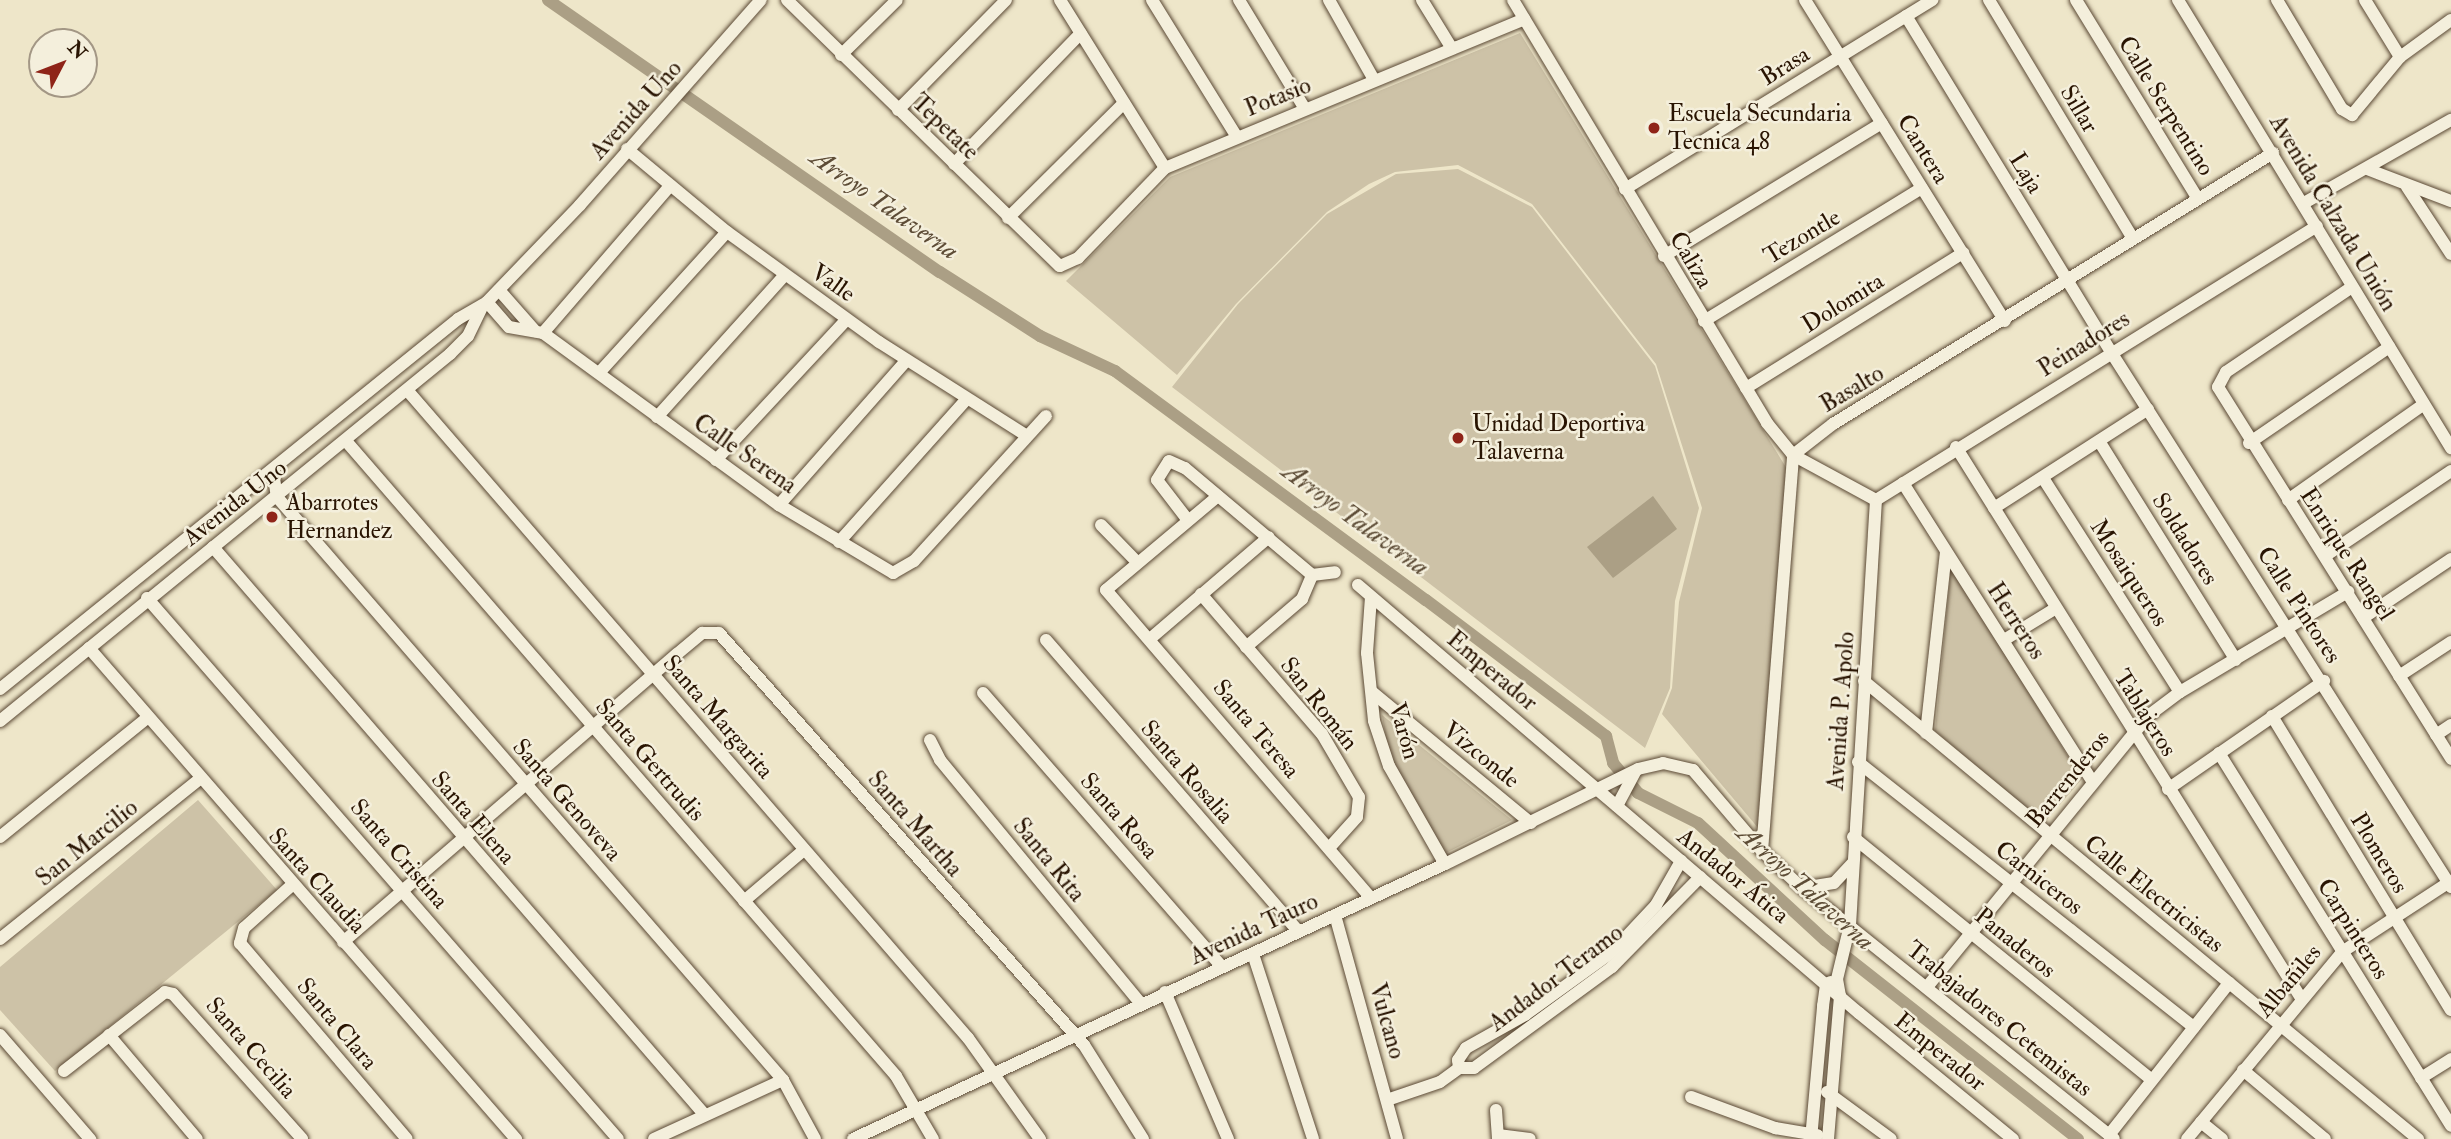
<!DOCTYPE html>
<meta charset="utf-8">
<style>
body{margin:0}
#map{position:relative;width:2451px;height:1139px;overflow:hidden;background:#eee6c9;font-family:"IM FELL Double Pica",serif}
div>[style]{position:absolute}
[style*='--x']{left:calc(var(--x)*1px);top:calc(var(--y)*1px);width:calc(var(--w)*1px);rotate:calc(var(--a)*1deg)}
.green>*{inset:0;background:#cdc2a7}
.water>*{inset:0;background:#ab9f85}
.canal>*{height:12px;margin:-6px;padding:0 6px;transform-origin:6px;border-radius:6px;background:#ab9f85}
.roads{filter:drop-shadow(0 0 2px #5a4834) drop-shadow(0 0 2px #5a4834)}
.minor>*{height:12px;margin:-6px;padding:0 6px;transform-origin:6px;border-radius:6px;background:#f4efdc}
.dots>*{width:19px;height:19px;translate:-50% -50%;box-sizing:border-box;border:4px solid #f4efdc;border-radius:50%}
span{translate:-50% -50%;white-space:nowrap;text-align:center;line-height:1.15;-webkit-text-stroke:5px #f4efdc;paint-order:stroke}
.street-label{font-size:24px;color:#291402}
.poi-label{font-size:24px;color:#291402}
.left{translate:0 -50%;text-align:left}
.water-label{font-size:26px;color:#5d4c36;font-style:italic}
.north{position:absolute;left:28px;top:28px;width:70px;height:70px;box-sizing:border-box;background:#f4efdc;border:2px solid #a39785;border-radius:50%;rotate:48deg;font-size:19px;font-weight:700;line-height:28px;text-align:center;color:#291402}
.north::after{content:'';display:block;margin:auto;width:24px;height:32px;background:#8f2418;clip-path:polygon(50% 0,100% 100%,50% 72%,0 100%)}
</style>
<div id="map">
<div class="green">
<i style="clip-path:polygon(1520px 33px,1787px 469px,1759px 829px,1662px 714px,1672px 688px,1679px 602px,1702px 508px,1656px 364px,1532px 204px,1458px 165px,1395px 172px,1369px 184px,1327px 212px,1236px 304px,1177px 375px,1066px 281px,1170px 177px)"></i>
<i style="clip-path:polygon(1458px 169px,1532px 207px,1655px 366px,1699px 508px,1675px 601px,1670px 688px,1645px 748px,1172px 387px,1238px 304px,1327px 214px,1396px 174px)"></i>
<i style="clip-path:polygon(1951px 567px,2082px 779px,2044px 823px,1935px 731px)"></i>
<i style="clip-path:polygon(1382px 715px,1512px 820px,1438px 857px,1391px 769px)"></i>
<i style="clip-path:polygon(198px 800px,277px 890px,55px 1071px,0 1010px,0 967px)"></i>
</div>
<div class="water">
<i style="clip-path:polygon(1653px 496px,1677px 529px,1613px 578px,1587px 547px)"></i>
</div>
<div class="canal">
<i style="--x:548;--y:0;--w:477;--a:34.8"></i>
<i style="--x:940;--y:272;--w:119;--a:32.6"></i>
<i style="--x:1040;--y:336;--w:83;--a:25"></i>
<i style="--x:1115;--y:371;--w:386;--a:36.4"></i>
<i style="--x:1426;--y:600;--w:226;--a:37.1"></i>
<i style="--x:1606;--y:736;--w:28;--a:75"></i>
<i style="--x:1613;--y:763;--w:39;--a:50"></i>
<i style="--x:1638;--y:793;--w:67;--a:26.6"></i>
<i style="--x:1698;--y:823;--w:173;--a:42.7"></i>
<i style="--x:1825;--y:940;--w:322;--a:38.2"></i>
</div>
<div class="roads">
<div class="minor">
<i style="--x:787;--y:0;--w:381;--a:44.3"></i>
<i style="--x:1060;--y:266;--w:20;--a:-24"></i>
<i style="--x:1078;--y:258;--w:125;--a:-46"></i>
<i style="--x:1165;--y:168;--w:389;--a:-22.5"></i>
<i style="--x:1060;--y:0;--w:198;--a:58"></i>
<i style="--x:1152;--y:0;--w:161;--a:58.2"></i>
<i style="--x:1239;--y:0;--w:127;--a:58.8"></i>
<i style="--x:1329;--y:0;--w:92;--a:60.6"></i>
<i style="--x:1422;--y:0;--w:55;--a:58.3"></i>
<i style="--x:1513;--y:0;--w:493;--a:59"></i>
<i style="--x:1767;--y:423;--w:41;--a:50.9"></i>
<i style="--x:1793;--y:455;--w:94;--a:28.5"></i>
<i style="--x:1805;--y:0;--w:378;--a:58.1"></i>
<i style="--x:1989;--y:0;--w:279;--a:58.9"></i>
<i style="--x:2076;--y:0;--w:233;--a:58.5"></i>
<i style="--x:2178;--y:0;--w:525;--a:58.64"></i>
<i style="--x:2277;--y:0;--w:127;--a:59.2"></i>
<i style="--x:2342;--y:109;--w:12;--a:31"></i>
<i style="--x:2352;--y:115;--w:75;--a:-50.4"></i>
<i style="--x:2400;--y:57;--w:63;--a:-36"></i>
<i style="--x:2365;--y:0;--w:67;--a:58.4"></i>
<i style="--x:1906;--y:16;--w:394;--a:58.6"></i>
<i style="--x:2111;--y:352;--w:634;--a:57.56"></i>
<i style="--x:841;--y:55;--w:78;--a:-44.5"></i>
<i style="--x:898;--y:110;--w:154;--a:-45.5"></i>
<i style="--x:627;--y:149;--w:130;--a:39.7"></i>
<i style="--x:727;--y:232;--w:188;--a:35.9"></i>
<i style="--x:879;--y:342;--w:175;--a:32.4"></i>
<i style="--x:954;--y:164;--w:182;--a:-45.9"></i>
<i style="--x:2367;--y:169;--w:90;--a:20.9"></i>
<i style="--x:2407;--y:187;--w:80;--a:56.7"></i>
<i style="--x:1625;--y:189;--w:361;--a:-31.6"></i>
<i style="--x:2304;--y:203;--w:169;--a:-29.5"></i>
<i style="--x:1008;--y:218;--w:163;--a:-44.8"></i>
<i style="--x:1664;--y:256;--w:255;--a:-31.4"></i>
<i style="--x:2352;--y:287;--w:152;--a:146"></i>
<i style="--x:2226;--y:372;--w:17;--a:118"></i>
<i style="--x:2218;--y:387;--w:439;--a:57.9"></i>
<i style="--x:499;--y:290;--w:55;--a:48.7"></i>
<i style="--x:487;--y:302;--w:33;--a:49"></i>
<i style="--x:509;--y:327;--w:35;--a:10"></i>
<i style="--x:543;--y:333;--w:292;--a:36.1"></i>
<i style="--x:779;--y:505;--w:133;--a:30.8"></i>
<i style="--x:893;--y:573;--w:24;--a:-30"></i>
<i style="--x:914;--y:561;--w:196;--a:-47.7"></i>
<i style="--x:1704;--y:321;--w:255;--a:-31.4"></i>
<i style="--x:543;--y:333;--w:194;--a:-49.2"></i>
<i style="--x:599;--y:373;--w:190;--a:-47.8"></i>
<i style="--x:1746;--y:388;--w:256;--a:-31.9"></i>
<i style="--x:407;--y:390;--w:857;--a:49.12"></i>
<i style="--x:968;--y:1038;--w:124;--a:54.5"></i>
<i style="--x:657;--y:417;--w:191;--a:-48"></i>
<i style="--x:346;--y:441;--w:840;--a:49.1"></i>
<i style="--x:896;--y:1076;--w:73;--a:59.6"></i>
<i style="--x:2099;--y:441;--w:258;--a:58"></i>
<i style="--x:2249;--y:443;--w:170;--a:-34.4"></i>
<i style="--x:1956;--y:447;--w:650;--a:57.95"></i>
<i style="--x:716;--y:460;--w:192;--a:-47.1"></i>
<i style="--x:273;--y:472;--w:25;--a:81"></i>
<i style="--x:277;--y:497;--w:772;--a:49.04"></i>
<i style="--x:783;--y:1080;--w:67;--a:61.5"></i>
<i style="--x:2043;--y:478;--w:254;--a:57.4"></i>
<i style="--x:1903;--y:483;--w:354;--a:57.6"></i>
<i style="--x:1218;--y:496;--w:146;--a:140"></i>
<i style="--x:1106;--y:590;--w:406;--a:49.3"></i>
<i style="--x:1876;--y:500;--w:519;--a:-31.85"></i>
<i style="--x:2288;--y:500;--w:166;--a:-35.2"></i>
<i style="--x:779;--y:505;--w:192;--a:-48.6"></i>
<i style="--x:1994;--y:508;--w:183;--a:-32.7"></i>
<i style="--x:1187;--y:519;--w:49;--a:-127.6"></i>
<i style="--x:1157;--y:480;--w:22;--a:-58"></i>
<i style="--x:1169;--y:461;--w:17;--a:24"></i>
<i style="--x:1185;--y:468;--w:166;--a:40.1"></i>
<i style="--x:1101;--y:525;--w:50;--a:45.8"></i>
<i style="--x:839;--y:542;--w:191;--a:-48.2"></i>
<i style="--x:213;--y:547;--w:750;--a:49.11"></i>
<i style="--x:2325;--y:556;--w:152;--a:-34"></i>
<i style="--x:1312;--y:575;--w:23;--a:-7"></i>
<i style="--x:1358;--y:585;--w:659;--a:40.51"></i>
<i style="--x:1859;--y:1013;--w:199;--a:39.3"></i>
<i style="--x:1201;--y:594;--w:185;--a:49.2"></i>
<i style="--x:1322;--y:734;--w:73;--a:59.6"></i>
<i style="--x:1359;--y:797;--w:20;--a:96"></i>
<i style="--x:1357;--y:817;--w:42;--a:132.1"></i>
<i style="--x:1371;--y:597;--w:56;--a:94.1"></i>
<i style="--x:1367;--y:653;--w:68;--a:84.1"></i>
<i style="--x:1374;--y:721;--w:47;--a:71.6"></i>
<i style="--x:1389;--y:766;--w:113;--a:60.3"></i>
<i style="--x:147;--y:598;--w:717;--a:48.96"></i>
<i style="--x:2363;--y:618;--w:106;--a:-33.8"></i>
<i style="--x:1151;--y:638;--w:155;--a:-40.6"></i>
<i style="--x:1046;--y:640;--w:384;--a:49.1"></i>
<i style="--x:2004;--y:640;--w:61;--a:-31.6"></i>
<i style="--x:1246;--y:647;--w:74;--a:-40.6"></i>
<i style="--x:1302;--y:599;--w:26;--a:-67"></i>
<i style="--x:89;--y:648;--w:651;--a:48.99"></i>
<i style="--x:2399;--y:676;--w:62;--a:-33.2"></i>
<i style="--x:1864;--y:681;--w:719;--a:39.58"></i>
<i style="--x:0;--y:689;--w:589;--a:-38.93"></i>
<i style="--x:458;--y:319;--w:34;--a:-30"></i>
<i style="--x:487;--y:302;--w:134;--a:-46.2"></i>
<i style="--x:580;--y:205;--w:273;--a:-48.6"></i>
<i style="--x:1372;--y:692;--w:206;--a:39.5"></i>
<i style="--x:983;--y:693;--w:364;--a:48.9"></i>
<i style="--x:2272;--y:716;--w:344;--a:58.7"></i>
<i style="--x:0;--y:721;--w:581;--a:-39.2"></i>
<i style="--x:450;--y:354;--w:25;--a:-45"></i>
<i style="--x:468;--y:336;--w:32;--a:-64"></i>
<i style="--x:1926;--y:733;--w:181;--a:-83.7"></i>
<i style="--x:2436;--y:735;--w:18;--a:-34"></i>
<i style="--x:930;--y:740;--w:22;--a:63"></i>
<i style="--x:940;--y:760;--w:315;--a:50.5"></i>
<i style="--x:2219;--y:753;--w:439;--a:58.1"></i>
<i style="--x:1858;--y:762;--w:428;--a:38.3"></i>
<i style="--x:2168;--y:789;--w:190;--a:-34.7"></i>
<i style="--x:1617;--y:806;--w:38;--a:-62"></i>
<i style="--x:0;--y:837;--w:189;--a:-39"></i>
<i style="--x:1853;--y:837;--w:385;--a:39.1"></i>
<i style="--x:1762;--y:851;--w:397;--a:-85.5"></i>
<i style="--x:1793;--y:455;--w:51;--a:-37.8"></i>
<i style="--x:1833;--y:424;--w:517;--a:-31.63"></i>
<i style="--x:292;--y:885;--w:64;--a:138.1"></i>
<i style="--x:244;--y:928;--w:16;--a:105"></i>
<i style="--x:240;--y:943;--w:257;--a:49.6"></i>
<i style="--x:1802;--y:888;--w:32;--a:-9"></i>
<i style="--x:1834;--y:883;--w:26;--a:-47"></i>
<i style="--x:744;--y:901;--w:79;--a:-40.4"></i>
<i style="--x:1335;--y:915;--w:232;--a:74.5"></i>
<i style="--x:0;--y:939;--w:256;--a:-38.7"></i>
<i style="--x:343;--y:942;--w:441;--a:-40.8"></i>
<i style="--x:677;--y:654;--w:33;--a:-40"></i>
<i style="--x:702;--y:633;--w:17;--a:0"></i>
<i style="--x:719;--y:633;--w:550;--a:48.46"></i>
<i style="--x:1084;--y:1045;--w:111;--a:57.9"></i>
<i style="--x:1253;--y:954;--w:194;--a:72"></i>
<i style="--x:1927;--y:987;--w:350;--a:-50.8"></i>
<i style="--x:2148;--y:716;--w:40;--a:-37"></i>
<i style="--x:2180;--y:692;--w:196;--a:-30.8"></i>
<i style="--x:1165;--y:992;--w:160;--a:66.8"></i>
<i style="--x:0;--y:1035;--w:138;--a:49.1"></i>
<i style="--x:109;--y:1035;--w:136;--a:49.8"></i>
<i style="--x:1459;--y:1068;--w:8;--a:-97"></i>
<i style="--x:1458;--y:1060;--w:14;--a:-56"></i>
<i style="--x:1466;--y:1048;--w:68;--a:-29.2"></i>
<i style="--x:1525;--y:1015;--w:106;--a:-35.8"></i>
<i style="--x:1611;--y:953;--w:66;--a:-46.8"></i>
<i style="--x:1656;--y:905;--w:51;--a:-60.4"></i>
<i style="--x:1459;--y:1068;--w:15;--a:0"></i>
<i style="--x:1474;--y:1068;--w:171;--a:-36.2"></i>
<i style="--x:1612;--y:967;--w:126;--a:-45.6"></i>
<i style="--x:2243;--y:1070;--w:107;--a:40.1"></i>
<i style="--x:64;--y:1071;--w:128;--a:-38"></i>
<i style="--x:165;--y:992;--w:8;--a:14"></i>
<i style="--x:173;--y:994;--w:194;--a:48.3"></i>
<i style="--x:2421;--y:1078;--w:36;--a:-32"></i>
<i style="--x:1827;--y:1092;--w:79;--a:36.3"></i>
<i style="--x:1691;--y:1097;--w:90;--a:20.3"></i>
<i style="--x:1775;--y:1128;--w:43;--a:9.5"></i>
<i style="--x:1387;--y:1100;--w:56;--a:-18.8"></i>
<i style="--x:1440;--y:1082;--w:24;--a:-36"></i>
<i style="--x:1496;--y:1110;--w:29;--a:86"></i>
<i style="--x:2201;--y:1122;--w:27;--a:39"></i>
<i style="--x:1498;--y:1135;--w:32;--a:7"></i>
<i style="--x:2109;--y:1135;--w:194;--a:-51.7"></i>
<i style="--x:654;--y:1139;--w:142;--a:-24.6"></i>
<i style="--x:853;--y:1139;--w:653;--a:-24.92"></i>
<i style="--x:1445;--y:864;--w:215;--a:-26.2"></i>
<i style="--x:1638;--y:769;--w:26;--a:-13"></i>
<i style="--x:1663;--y:763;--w:31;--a:13"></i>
<i style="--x:1693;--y:770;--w:106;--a:49.6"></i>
<i style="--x:1762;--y:851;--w:54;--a:42.8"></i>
<i style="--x:1802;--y:888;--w:400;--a:38.8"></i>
<i style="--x:1811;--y:1139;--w:134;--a:-84.8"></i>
<i style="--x:1823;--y:1006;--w:22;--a:-82"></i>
<i style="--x:1826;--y:984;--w:5;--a:-22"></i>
<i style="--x:1828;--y:1139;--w:144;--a:-85.2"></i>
<i style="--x:1840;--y:996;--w:17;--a:-100"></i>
<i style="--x:1837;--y:979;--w:56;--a:-76.5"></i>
<i style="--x:1850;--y:925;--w:426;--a:-86.5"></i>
<i style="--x:2187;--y:1139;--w:243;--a:-50.3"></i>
<i style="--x:2342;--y:952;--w:130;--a:-33.1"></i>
</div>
</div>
<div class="dots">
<i style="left:1654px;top:128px;background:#8f2418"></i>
<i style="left:1458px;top:438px;background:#8f2418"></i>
<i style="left:272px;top:517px;background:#8f2418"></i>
</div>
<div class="street-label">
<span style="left:1785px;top:66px;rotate:-32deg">Brasa</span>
<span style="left:1278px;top:97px;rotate:-22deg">Potasio</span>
<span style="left:2166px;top:106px;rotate:58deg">Calle Serpentino</span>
<span style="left:2079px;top:109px;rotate:59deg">Sillar</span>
<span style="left:636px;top:110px;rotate:-48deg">Avenida Uno</span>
<span style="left:945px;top:127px;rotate:44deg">Tepetate</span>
<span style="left:1923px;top:149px;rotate:58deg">Cantera</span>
<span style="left:2026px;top:173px;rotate:59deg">Laja</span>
<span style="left:2333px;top:213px;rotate:59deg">Avenida Calzada Unión</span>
<span style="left:1802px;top:237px;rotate:-31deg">Tezontle</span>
<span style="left:1691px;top:260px;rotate:59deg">Caliza</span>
<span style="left:833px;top:283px;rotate:35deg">Valle</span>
<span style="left:1843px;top:303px;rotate:-32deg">Dolomita</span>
<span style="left:2084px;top:344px;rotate:-32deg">Peinadores</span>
<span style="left:1852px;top:389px;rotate:-31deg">Basalto</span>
<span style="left:745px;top:454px;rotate:35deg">Calle Serena</span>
<span style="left:235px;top:503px;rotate:-38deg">Avenida Uno</span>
<span style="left:2185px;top:539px;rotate:58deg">Soldadores</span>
<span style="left:2347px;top:554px;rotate:57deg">Enrique Rangel</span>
<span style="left:2129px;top:573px;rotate:57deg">Mosaiqueros</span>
<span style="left:2299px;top:605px;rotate:57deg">Calle Pintores</span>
<span style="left:2016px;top:621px;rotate:57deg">Herreros</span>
<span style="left:1492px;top:671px;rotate:40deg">Emperador</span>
<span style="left:1319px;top:704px;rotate:52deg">San Román</span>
<span style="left:1841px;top:711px;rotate:-86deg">Avenida P. Apolo</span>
<span style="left:2145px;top:713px;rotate:58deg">Tablajeros</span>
<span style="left:718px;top:717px;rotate:49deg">Santa Margarita</span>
<span style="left:1256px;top:729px;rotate:50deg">Santa Teresa</span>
<span style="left:1404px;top:731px;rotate:74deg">Varón</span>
<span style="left:1481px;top:755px;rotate:39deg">Vizconde</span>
<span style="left:650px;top:760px;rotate:49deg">Santa Gertrudis</span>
<span style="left:1187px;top:772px;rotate:49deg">Santa Rosalia</span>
<span style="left:2068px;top:779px;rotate:-51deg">Barrenderos</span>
<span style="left:567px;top:800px;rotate:49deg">Santa Genoveva</span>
<span style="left:1119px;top:816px;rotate:49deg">Santa Rosa</span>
<span style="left:473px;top:818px;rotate:49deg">Santa Elena</span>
<span style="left:915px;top:824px;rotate:49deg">Santa Martha</span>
<span style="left:87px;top:843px;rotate:-39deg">San Marcilio</span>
<span style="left:2379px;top:853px;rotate:59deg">Plomeros</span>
<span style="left:399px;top:854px;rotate:49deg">Santa Cristina</span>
<span style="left:1049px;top:860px;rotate:51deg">Santa Rita</span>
<span style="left:1733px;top:876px;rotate:39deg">Andador Ática</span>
<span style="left:2039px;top:878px;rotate:38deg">Carniceros</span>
<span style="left:317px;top:881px;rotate:48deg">Santa Claudia</span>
<span style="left:2154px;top:894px;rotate:39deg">Calle Electricistas</span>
<span style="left:1254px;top:929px;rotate:-25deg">Avenida Tauro</span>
<span style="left:2353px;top:929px;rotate:58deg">Carpinteros</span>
<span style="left:2015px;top:943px;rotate:39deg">Panaderos</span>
<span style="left:1556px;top:978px;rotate:-37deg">Andador Teramo</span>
<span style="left:2289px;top:981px;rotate:-50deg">Albañiles</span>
<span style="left:1999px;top:1019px;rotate:39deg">Trabajadores Cetemistas</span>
<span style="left:1387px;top:1021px;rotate:74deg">Vulcano</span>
<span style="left:337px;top:1024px;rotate:50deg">Santa Clara</span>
<span style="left:251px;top:1048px;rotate:49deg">Santa Cecilia</span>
<span style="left:1940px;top:1052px;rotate:39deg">Emperador</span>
</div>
<div class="poi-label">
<span class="left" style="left:1668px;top:128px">Escuela Secundaria<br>Tecnica 48</span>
<span class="left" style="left:1472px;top:438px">Unidad Deportiva<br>Talaverna</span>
<span class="left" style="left:286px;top:517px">Abarrotes<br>Hernandez</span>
</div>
<div class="water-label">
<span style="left:884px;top:205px;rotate:35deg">Arroyo Talaverna</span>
<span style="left:1355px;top:520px;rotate:36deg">Arroyo Talaverna</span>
<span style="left:1805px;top:888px;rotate:42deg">Arroyo Talaverna</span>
</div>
<div class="north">N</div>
</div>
